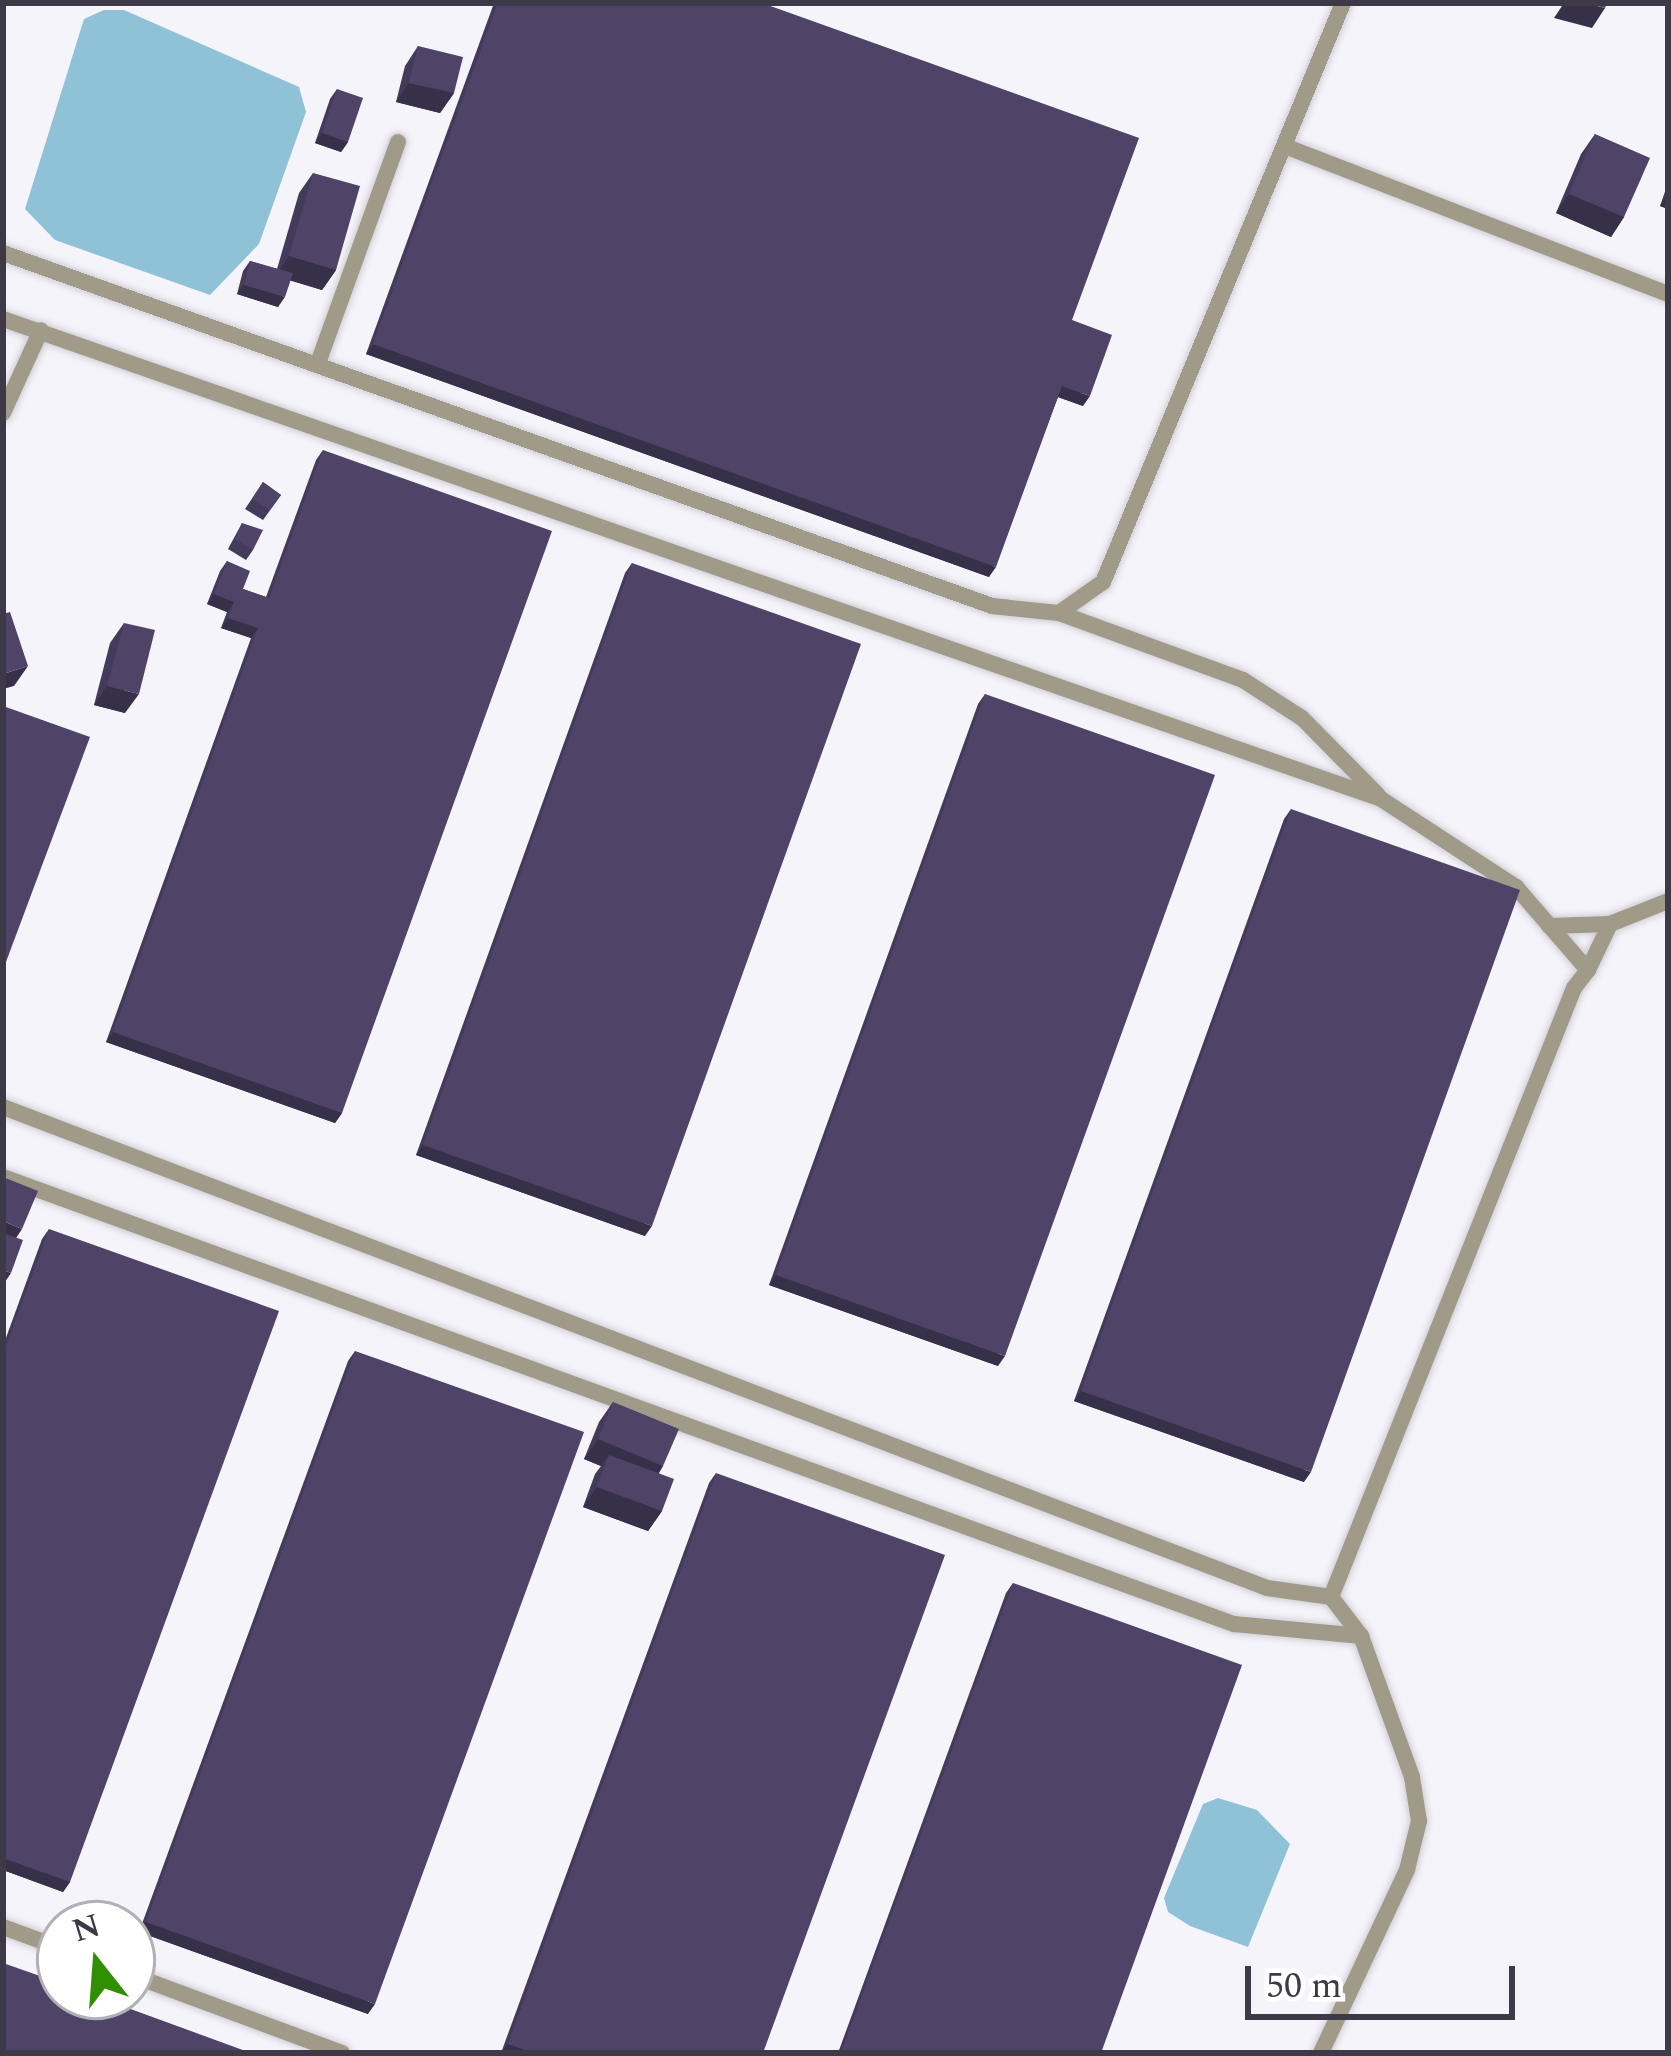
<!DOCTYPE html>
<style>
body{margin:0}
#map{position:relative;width:1671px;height:2056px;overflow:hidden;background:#f6f4fb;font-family:Spectral,serif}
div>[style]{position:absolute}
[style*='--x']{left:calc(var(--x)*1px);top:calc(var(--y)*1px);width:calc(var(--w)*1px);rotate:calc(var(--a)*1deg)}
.water>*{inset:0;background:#8fc1d7}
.roads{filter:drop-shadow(0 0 3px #d1cfd7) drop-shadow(0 0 3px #d1cfd7)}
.lane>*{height:16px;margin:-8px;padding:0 8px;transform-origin:8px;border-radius:8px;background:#a09b88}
.wall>*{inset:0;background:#443a59}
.shaded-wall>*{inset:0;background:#373049}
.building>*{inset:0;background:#4f4468}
span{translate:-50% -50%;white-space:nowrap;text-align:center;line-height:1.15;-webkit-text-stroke:12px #fff;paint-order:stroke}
.frame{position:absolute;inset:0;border:6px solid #3d3947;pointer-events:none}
.north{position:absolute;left:36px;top:1900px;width:120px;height:120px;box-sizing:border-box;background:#fff;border:3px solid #b1b0b5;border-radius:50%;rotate:343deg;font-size:33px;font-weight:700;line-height:48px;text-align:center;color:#3d3947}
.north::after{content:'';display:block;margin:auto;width:42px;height:54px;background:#318f04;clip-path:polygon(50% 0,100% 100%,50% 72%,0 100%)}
.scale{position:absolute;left:1245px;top:1966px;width:270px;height:54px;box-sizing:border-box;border:6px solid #3d3947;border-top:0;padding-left:15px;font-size:36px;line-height:42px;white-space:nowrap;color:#3d3947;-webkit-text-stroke:9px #fff;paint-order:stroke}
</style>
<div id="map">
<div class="water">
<i style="clip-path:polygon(104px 10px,124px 10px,299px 87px,306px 112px,259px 244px,210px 295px,55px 240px,25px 209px,84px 19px)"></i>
<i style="clip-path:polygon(1218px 1798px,1257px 1810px,1290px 1844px,1248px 1947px,1190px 1926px,1168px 1912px,1164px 1898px,1203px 1804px)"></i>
</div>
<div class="roads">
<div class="lane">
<i style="--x:1343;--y:3;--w:627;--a:112.51"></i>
<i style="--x:1103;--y:582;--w:54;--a:144.8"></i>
<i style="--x:1059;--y:613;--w:196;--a:20"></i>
<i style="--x:1243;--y:680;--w:70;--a:32.8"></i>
<i style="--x:1302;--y:718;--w:108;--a:45.4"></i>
<i style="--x:1287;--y:147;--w:408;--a:21.1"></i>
<i style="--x:3;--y:253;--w:1050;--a:19.64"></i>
<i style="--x:992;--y:606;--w:67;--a:6"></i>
<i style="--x:3;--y:319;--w:1459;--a:19.2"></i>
<i style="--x:1381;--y:799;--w:161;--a:33.1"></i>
<i style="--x:1516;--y:887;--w:110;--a:49.1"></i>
<i style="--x:1588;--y:970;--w:23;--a:128"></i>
<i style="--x:1574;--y:988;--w:656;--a:111.75"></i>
<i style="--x:1331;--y:1597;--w:49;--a:52.4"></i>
<i style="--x:1361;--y:1636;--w:150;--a:70.1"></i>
<i style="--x:1412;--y:1777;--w:45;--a:81"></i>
<i style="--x:1419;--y:1821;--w:50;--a:103.8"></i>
<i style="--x:1407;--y:1870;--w:202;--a:115.2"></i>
<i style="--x:318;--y:363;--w:235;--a:-70.1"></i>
<i style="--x:3;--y:413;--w:91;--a:-65.4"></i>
<i style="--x:1549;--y:926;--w:61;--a:-1.9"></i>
<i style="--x:1588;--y:970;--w:51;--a:-64.4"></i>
<i style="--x:1610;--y:924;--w:62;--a:-21.6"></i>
<i style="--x:3;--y:1107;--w:1352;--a:20.83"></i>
<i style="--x:1267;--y:1588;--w:65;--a:8"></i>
<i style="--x:3;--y:1177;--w:1310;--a:19.96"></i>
<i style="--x:1234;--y:1624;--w:128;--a:5.4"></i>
<i style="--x:3;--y:1927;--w:61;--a:20.2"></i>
<i style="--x:132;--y:1975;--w:224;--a:20.4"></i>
</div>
</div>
<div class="wall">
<i style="clip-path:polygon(494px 3px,762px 3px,1072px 320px,1083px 406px,1058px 397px,989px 577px,366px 354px)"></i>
<i style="clip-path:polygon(418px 46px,454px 93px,440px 113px,396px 102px,405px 66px)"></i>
<i style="clip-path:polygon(337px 89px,348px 142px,341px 152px,315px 143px,330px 99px)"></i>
<i style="clip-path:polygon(1595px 134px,1624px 217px,1611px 237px,1556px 213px,1581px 154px)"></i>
<i style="clip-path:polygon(313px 173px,336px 270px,322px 290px,290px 280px,278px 307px,237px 294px,243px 271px,250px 261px,277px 269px,299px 193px)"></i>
<i style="clip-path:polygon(1668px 183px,1668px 209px,1660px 206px)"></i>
<i style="clip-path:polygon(323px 450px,342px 1113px,335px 1123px,106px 1042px,251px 638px,221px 628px,227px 612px,207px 604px,220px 571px,227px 561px,243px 589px,266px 597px,316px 460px)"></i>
<i style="clip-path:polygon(263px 482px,281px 495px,263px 520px,245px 509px)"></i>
<i style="clip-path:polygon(242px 523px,253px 550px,246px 560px,228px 549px)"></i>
<i style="clip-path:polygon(632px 563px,645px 1236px,416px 1155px,625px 573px)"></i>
<i style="clip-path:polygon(124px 623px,125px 713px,94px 705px,110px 643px)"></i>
<i style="clip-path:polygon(985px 694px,998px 1366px,769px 1285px,978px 704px)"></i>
<i style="clip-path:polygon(1291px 809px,1304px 1482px,1074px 1401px,1284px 819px)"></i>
<i style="clip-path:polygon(49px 1229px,70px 1882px,63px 1892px,3px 1870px,3px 1346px,42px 1239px)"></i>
<i style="clip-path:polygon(355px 1351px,368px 2014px,139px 1932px,348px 1361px)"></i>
<i style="clip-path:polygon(613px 1402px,663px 1466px,659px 1473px,662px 1511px,648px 1531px,583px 1507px,595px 1474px,601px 1466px,584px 1459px,599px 1422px)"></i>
<i style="clip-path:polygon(716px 1473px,763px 2053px,501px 2053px,709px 1483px)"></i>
<i style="clip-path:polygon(1013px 1583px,1101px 2053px,838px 2053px,1006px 1593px)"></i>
</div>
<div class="shaded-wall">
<i style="clip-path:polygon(1564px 3px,1586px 3px,1605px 8px,1592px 28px,1554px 18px)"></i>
<i style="clip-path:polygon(409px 83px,454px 93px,440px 113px,396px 102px)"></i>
<i style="clip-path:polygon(322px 133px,348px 142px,341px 152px,315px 143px)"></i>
<i style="clip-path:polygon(1569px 194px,1624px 217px,1611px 237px,1556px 213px)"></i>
<i style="clip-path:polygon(1668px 194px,1668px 209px,1660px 206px)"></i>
<i style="clip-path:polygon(289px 256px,336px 270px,322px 290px,275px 276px)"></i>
<i style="clip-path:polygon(244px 285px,285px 297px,278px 307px,237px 294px)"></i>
<i style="clip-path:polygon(373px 344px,996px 567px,989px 577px,366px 354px)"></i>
<i style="clip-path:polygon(1062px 386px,1090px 396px,1083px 406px,1055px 396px)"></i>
<i style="clip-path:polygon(214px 594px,234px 602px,227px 612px,207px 604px)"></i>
<i style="clip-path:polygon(228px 618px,258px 628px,251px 638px,221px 628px)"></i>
<i style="clip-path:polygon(28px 666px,14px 686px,3px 689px,3px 674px)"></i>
<i style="clip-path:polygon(107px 686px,139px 694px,125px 713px,94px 705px)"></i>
<i style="clip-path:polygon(113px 1032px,342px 1113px,335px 1123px,106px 1042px)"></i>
<i style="clip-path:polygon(423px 1145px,652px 1226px,645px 1236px,416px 1155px)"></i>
<i style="clip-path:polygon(3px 1221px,22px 1229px,9px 1249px,3px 1247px)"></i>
<i style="clip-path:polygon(3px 1270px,11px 1273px,3px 1285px)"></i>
<i style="clip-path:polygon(776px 1275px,1005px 1356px,998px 1366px,769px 1285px)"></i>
<i style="clip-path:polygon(1081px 1391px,1311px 1472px,1304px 1482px,1074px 1401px)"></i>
<i style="clip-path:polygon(598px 1439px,663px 1466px,650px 1486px,609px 1455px,601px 1466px,584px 1459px)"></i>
<i style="clip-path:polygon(597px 1487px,662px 1511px,648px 1531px,583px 1507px)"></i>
<i style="clip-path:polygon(3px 1858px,70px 1882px,63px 1892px,3px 1870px)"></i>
<i style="clip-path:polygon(146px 1922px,375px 2004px,368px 2014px,139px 1932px)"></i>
<i style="clip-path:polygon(508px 2044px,534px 2053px,501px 2053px)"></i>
</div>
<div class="building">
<i style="clip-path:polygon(498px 3px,762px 3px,1139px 138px,1072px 320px,1112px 335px,1090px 396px,1062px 386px,996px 567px,373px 344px)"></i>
<i style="clip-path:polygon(1586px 3px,1607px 3px,1605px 8px)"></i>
<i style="clip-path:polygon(418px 46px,463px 57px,454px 93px,409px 83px)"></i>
<i style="clip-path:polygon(337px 89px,363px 98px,348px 142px,322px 133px)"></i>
<i style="clip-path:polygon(1595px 134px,1650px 158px,1624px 217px,1569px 194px)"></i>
<i style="clip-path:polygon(313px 173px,360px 186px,336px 270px,289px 256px)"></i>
<i style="clip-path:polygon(250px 261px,293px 273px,285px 297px,244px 285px)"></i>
<i style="clip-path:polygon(323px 450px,552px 531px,342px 1113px,113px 1032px,258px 628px,228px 618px,234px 602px,214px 594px,227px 561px,250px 571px,243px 589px,269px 598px)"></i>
<i style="clip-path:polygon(263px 482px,281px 495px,270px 510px,252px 499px)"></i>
<i style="clip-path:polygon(242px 523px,263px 530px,253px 550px,235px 539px)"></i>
<i style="clip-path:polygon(632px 563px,861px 644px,652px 1226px,423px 1145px)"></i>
<i style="clip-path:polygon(10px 612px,28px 666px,3px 674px,3px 614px)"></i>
<i style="clip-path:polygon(124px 623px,155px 630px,139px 694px,107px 686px)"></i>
<i style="clip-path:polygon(985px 694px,1215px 775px,1005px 1356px,776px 1275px)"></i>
<i style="clip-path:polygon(3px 706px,90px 737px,3px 970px)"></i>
<i style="clip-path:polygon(1291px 809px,1520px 890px,1311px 1472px,1081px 1391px)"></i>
<i style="clip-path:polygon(3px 1177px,38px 1191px,22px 1229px,3px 1221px)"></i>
<i style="clip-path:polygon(49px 1229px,279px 1311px,70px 1882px,3px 1858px,3px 1355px)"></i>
<i style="clip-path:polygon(3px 1233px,23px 1240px,11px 1273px,3px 1270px)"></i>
<i style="clip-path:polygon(355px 1351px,584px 1432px,375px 2004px,146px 1922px)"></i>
<i style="clip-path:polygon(613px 1402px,679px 1429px,663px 1466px,598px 1439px)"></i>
<i style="clip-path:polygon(609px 1455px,674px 1479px,662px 1511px,597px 1487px)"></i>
<i style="clip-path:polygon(716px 1473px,945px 1555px,763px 2053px,534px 2053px,508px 2044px)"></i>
<i style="clip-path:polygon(1013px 1583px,1242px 1665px,1101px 2053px,841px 2053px)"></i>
<i style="clip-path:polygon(3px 1963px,60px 1983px,60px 1996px,95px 1996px,251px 2053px,3px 2053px)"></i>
</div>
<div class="frame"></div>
<div class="north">N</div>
<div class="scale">50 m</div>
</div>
